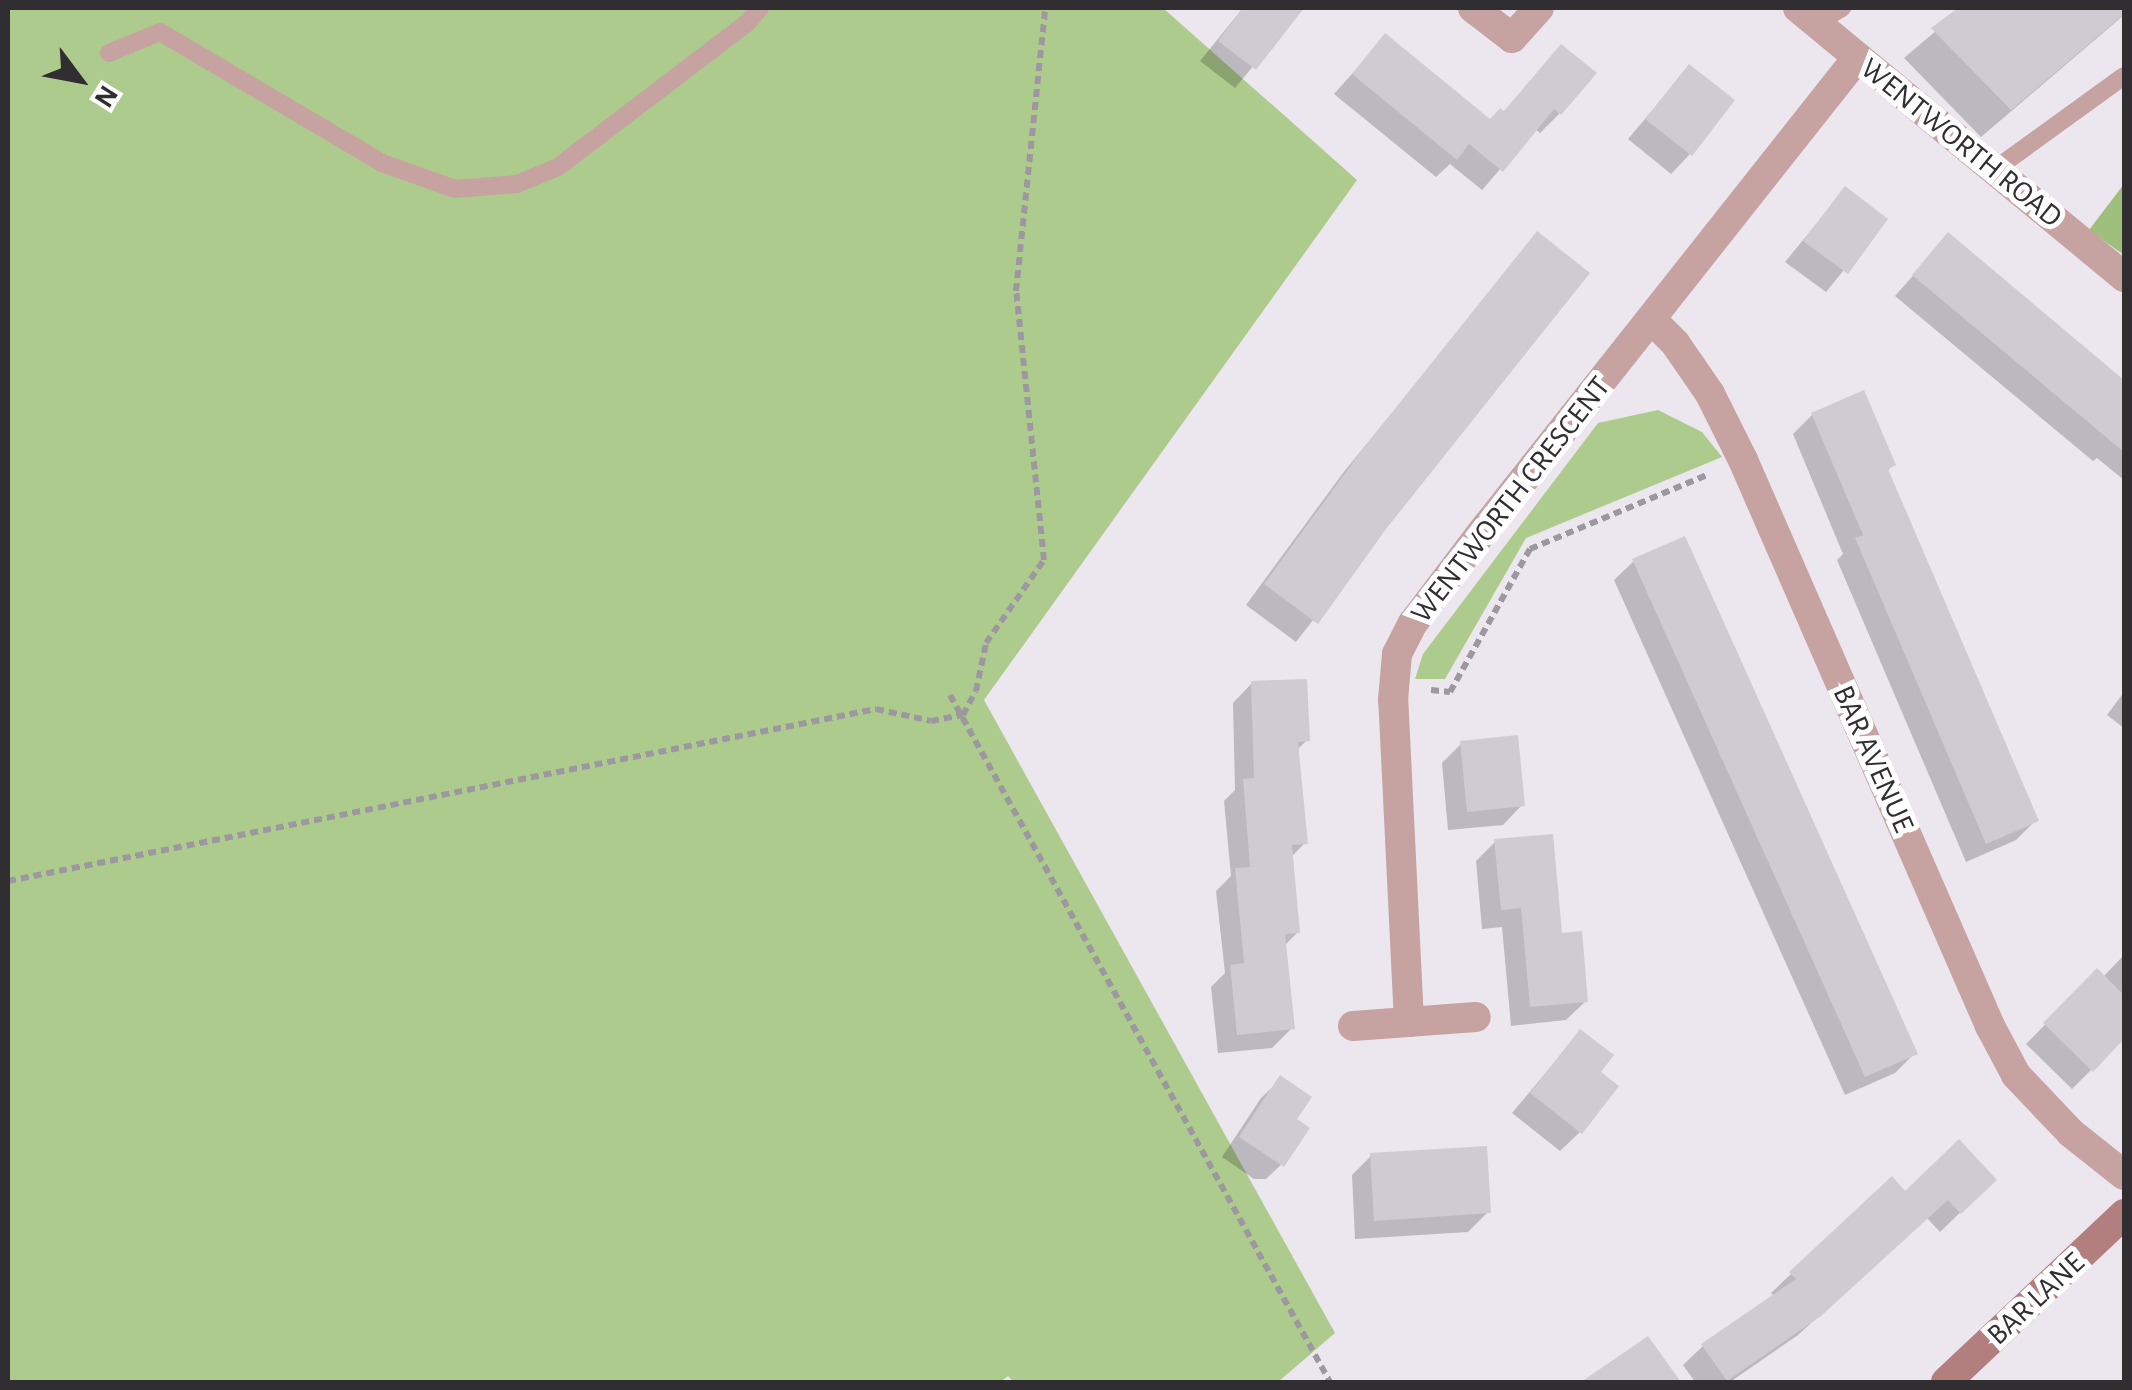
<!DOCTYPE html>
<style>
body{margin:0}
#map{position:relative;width:2132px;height:1390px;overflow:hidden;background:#ece6ef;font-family:"Alegreya Sans",sans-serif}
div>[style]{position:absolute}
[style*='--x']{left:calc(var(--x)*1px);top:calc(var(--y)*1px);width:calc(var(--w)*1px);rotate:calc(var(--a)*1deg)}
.green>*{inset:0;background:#aecb8e}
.forest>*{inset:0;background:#9fbf7c}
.shadow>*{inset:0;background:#0003}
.building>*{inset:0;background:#d0cad3}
.path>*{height:6px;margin-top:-3px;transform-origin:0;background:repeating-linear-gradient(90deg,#9d989f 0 8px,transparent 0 13px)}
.lane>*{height:18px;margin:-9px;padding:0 9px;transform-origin:9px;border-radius:9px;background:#c6a2a1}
.street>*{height:30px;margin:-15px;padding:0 15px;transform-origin:15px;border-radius:15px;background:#c6a2a1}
.secondary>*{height:30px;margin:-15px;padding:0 15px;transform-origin:15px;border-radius:15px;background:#b37f7e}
span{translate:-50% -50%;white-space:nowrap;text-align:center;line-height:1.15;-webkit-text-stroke:10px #fff;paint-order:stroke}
.street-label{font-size:30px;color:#312e32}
.frame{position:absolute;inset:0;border:10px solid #312e32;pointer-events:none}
.north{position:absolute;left:30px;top:30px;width:100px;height:100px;-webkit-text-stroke:8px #fff;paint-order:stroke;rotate:122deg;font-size:28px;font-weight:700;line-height:40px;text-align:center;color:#312e32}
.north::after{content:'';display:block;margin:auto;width:35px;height:45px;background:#312e32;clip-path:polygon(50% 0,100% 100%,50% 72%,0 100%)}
</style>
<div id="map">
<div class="green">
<i style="clip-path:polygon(8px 8px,1163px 8px,1357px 180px,984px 700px,1335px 1333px,1278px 1382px,1014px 1382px,1008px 1376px,1000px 1382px,8px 1382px)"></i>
<i style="clip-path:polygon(1658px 410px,1702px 432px,1722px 457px,1526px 538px,1445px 679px,1415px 679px,1423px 654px,1598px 423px)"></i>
</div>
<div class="forest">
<i style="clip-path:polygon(2124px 184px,2124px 255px,2089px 230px)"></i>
</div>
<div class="shadow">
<i style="clip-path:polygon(1243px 8px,1301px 8px,1235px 88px,1200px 61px)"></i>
<i style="clip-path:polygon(1963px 8px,2124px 8px,2124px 15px,1981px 137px,1904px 58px)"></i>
<i style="clip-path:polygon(1385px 37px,1489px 122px,1503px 113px,1542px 67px,1559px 114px,1540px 133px,1535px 129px,1482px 190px,1450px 164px,1436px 177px,1334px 94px)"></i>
<i style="clip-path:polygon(1689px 67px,1690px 154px,1671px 174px,1628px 139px)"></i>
<i style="clip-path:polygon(1845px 189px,1885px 219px,1826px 292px,1785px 262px)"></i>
<i style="clip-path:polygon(1537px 235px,1513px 362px,1296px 642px,1246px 605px,1343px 473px)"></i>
<i style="clip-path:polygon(1948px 236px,2124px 383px,2124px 480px,2097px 458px,2093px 461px,1895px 296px)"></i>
<i style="clip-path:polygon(1812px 415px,1893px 465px,1886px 472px,2036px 820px,2016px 840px,1966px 862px,1837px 560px,1843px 554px,1793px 434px)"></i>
<i style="clip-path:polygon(1634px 561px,1915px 1053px,1895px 1073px,1845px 1095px,1614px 580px)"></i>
<i style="clip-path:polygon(1252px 683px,1307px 740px,1296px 751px,1305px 843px,1291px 857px,1298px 932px,1284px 946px,1292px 1028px,1272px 1048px,1218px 1053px,1211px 987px,1225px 973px,1216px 891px,1231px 876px,1224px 801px,1235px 790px,1233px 703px)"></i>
<i style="clip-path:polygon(2124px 692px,2124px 728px,2107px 715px)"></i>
<i style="clip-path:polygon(1461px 744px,1522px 805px,1503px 825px,1448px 830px,1442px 763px)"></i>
<i style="clip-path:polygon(1495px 842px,1560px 936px,1586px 1001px,1566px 1020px,1511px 1026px,1502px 927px,1482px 929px,1476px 861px)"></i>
<i style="clip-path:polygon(2124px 955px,2124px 1037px,2072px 1089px,2026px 1044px,2097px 972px,2103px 977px)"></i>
<i style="clip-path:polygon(1580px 1032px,1598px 1072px,1580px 1132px,1560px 1151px,1512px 1113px)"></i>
<i style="clip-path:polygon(1281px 1079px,1293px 1120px,1287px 1159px,1266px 1179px,1254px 1179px,1222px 1157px,1261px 1098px)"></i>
<i style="clip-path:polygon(1371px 1156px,1488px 1212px,1468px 1232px,1355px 1239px,1352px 1175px)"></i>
<i style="clip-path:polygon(1892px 1180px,1905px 1194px,1994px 1180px,1940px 1232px,1927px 1218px,1798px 1335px,1730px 1382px,1695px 1382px,1683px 1365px,1703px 1346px,1775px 1297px,1771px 1293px,1791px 1274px)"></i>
</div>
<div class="building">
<i style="clip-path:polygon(1243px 8px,1304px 8px,1256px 70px,1218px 41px)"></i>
<i style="clip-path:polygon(1958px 8px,2124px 8px,2124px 14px,2011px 110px,1931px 28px)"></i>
<i style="clip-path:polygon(1385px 33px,1490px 119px,1500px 108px,1504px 111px,1561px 44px,1597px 73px,1561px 115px,1554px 109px,1503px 172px,1469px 144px,1457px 160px,1352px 74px)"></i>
<i style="clip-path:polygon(1689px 64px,1735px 100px,1692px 156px,1645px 119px)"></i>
<i style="clip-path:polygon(1845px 186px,1888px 219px,1848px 274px,1803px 241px)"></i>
<i style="clip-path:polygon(1537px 231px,1590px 273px,1386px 529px,1318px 624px,1264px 584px,1362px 450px)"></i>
<i style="clip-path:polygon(1948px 232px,2124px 380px,2124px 452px,1912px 275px)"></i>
<i style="clip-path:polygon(1864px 390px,1896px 465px,1888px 469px,2039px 821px,1986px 844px,1855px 538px,1863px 535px,1811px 413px)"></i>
<i style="clip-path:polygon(1685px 536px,1918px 1054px,1865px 1077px,1632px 559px)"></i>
<i style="clip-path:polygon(1307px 679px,1310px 741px,1298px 742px,1308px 844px,1292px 845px,1300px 933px,1285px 934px,1295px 1029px,1237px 1035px,1230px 965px,1244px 963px,1235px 868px,1250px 867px,1243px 779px,1254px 778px,1251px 681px)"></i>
<i style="clip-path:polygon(1518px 735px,1525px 806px,1467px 812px,1460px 741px)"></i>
<i style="clip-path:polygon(1553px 834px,1562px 933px,1582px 931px,1588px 1002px,1530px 1007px,1521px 908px,1501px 910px,1494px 839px)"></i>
<i style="clip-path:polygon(2097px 968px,2124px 995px,2124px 1039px,2093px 1072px,2043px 1023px)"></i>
<i style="clip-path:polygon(1580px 1029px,1614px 1055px,1601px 1072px,1619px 1086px,1582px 1134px,1530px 1093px)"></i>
<i style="clip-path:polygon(1280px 1075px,1312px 1097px,1297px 1119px,1310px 1128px,1284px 1167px,1239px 1137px)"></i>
<i style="clip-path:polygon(1959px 1139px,1997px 1180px,1961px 1214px,1948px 1200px,1821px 1316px,1727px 1381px,1701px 1344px,1796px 1279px,1789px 1272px,1892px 1176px,1905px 1191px)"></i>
<i style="clip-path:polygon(1487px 1146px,1491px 1213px,1374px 1221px,1370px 1153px)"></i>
<i style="clip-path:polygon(1648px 1336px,1681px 1382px,1581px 1382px)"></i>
</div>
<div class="path">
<i style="--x:1431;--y:690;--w:19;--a:6"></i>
<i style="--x:1450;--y:692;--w:164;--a:-60.8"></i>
<i style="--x:1530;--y:549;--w:194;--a:-22.7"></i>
<i style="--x:950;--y:695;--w:785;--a:61.05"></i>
<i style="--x:8;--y:881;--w:885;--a:-11.21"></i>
<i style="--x:876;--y:709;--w:56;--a:12.3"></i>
<i style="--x:931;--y:721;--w:33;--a:-11"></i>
<i style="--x:963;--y:715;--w:27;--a:-62"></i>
<i style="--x:976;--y:691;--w:49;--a:-78.2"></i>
<i style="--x:986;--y:643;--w:101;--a:-55.1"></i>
<i style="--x:1044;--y:560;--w:270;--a:-95.9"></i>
<i style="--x:1016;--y:291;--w:284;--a:-84.1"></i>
</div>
<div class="lane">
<i style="--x:1816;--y:23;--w:30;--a:-30"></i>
<i style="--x:109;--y:53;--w:55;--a:-22.4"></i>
<i style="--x:160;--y:32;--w:258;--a:30.5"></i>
<i style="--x:382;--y:163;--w:77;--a:19.6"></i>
<i style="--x:455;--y:189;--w:62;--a:-4.6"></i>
<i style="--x:517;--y:184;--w:44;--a:-22.5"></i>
<i style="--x:558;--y:167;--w:238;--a:-37.3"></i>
<i style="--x:747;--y:23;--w:20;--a:-49"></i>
<i style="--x:1994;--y:170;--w:160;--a:-35.9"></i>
</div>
<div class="street">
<i style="--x:1473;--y:8;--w:49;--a:37.6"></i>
<i style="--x:1512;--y:38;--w:40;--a:-48"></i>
<i style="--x:1798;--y:8;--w:423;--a:39.5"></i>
<i style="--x:1652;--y:320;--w:33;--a:45"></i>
<i style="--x:1675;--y:343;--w:62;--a:55.5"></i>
<i style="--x:1710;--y:394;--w:74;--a:63.4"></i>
<i style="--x:1743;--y:460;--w:618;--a:66.42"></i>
<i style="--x:1990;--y:1026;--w:55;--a:62"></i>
<i style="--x:2016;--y:1075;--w:80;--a:46.5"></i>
<i style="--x:2071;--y:1133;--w:68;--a:38.4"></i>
<i style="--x:1409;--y:1022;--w:322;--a:-92.8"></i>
<i style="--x:1393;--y:700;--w:46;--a:-85"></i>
<i style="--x:1397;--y:654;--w:35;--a:-63"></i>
<i style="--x:1413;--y:623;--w:121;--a:-52.8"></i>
<i style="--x:1486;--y:527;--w:598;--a:-51.65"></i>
<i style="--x:1353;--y:1026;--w:123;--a:-4.2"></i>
</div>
<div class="secondary">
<i style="--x:1946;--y:1382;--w:245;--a:-43.3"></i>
</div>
<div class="street-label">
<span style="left:1961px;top:143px;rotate:39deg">WENTWORTH ROAD</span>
<span style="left:1511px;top:500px;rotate:-52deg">WENTWORTH CRESCENT</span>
<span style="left:1873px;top:759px;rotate:66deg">BAR AVENUE</span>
<span style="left:2036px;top:1299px;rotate:-43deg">BAR LANE</span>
</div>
<div class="frame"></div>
<div class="north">N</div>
</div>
